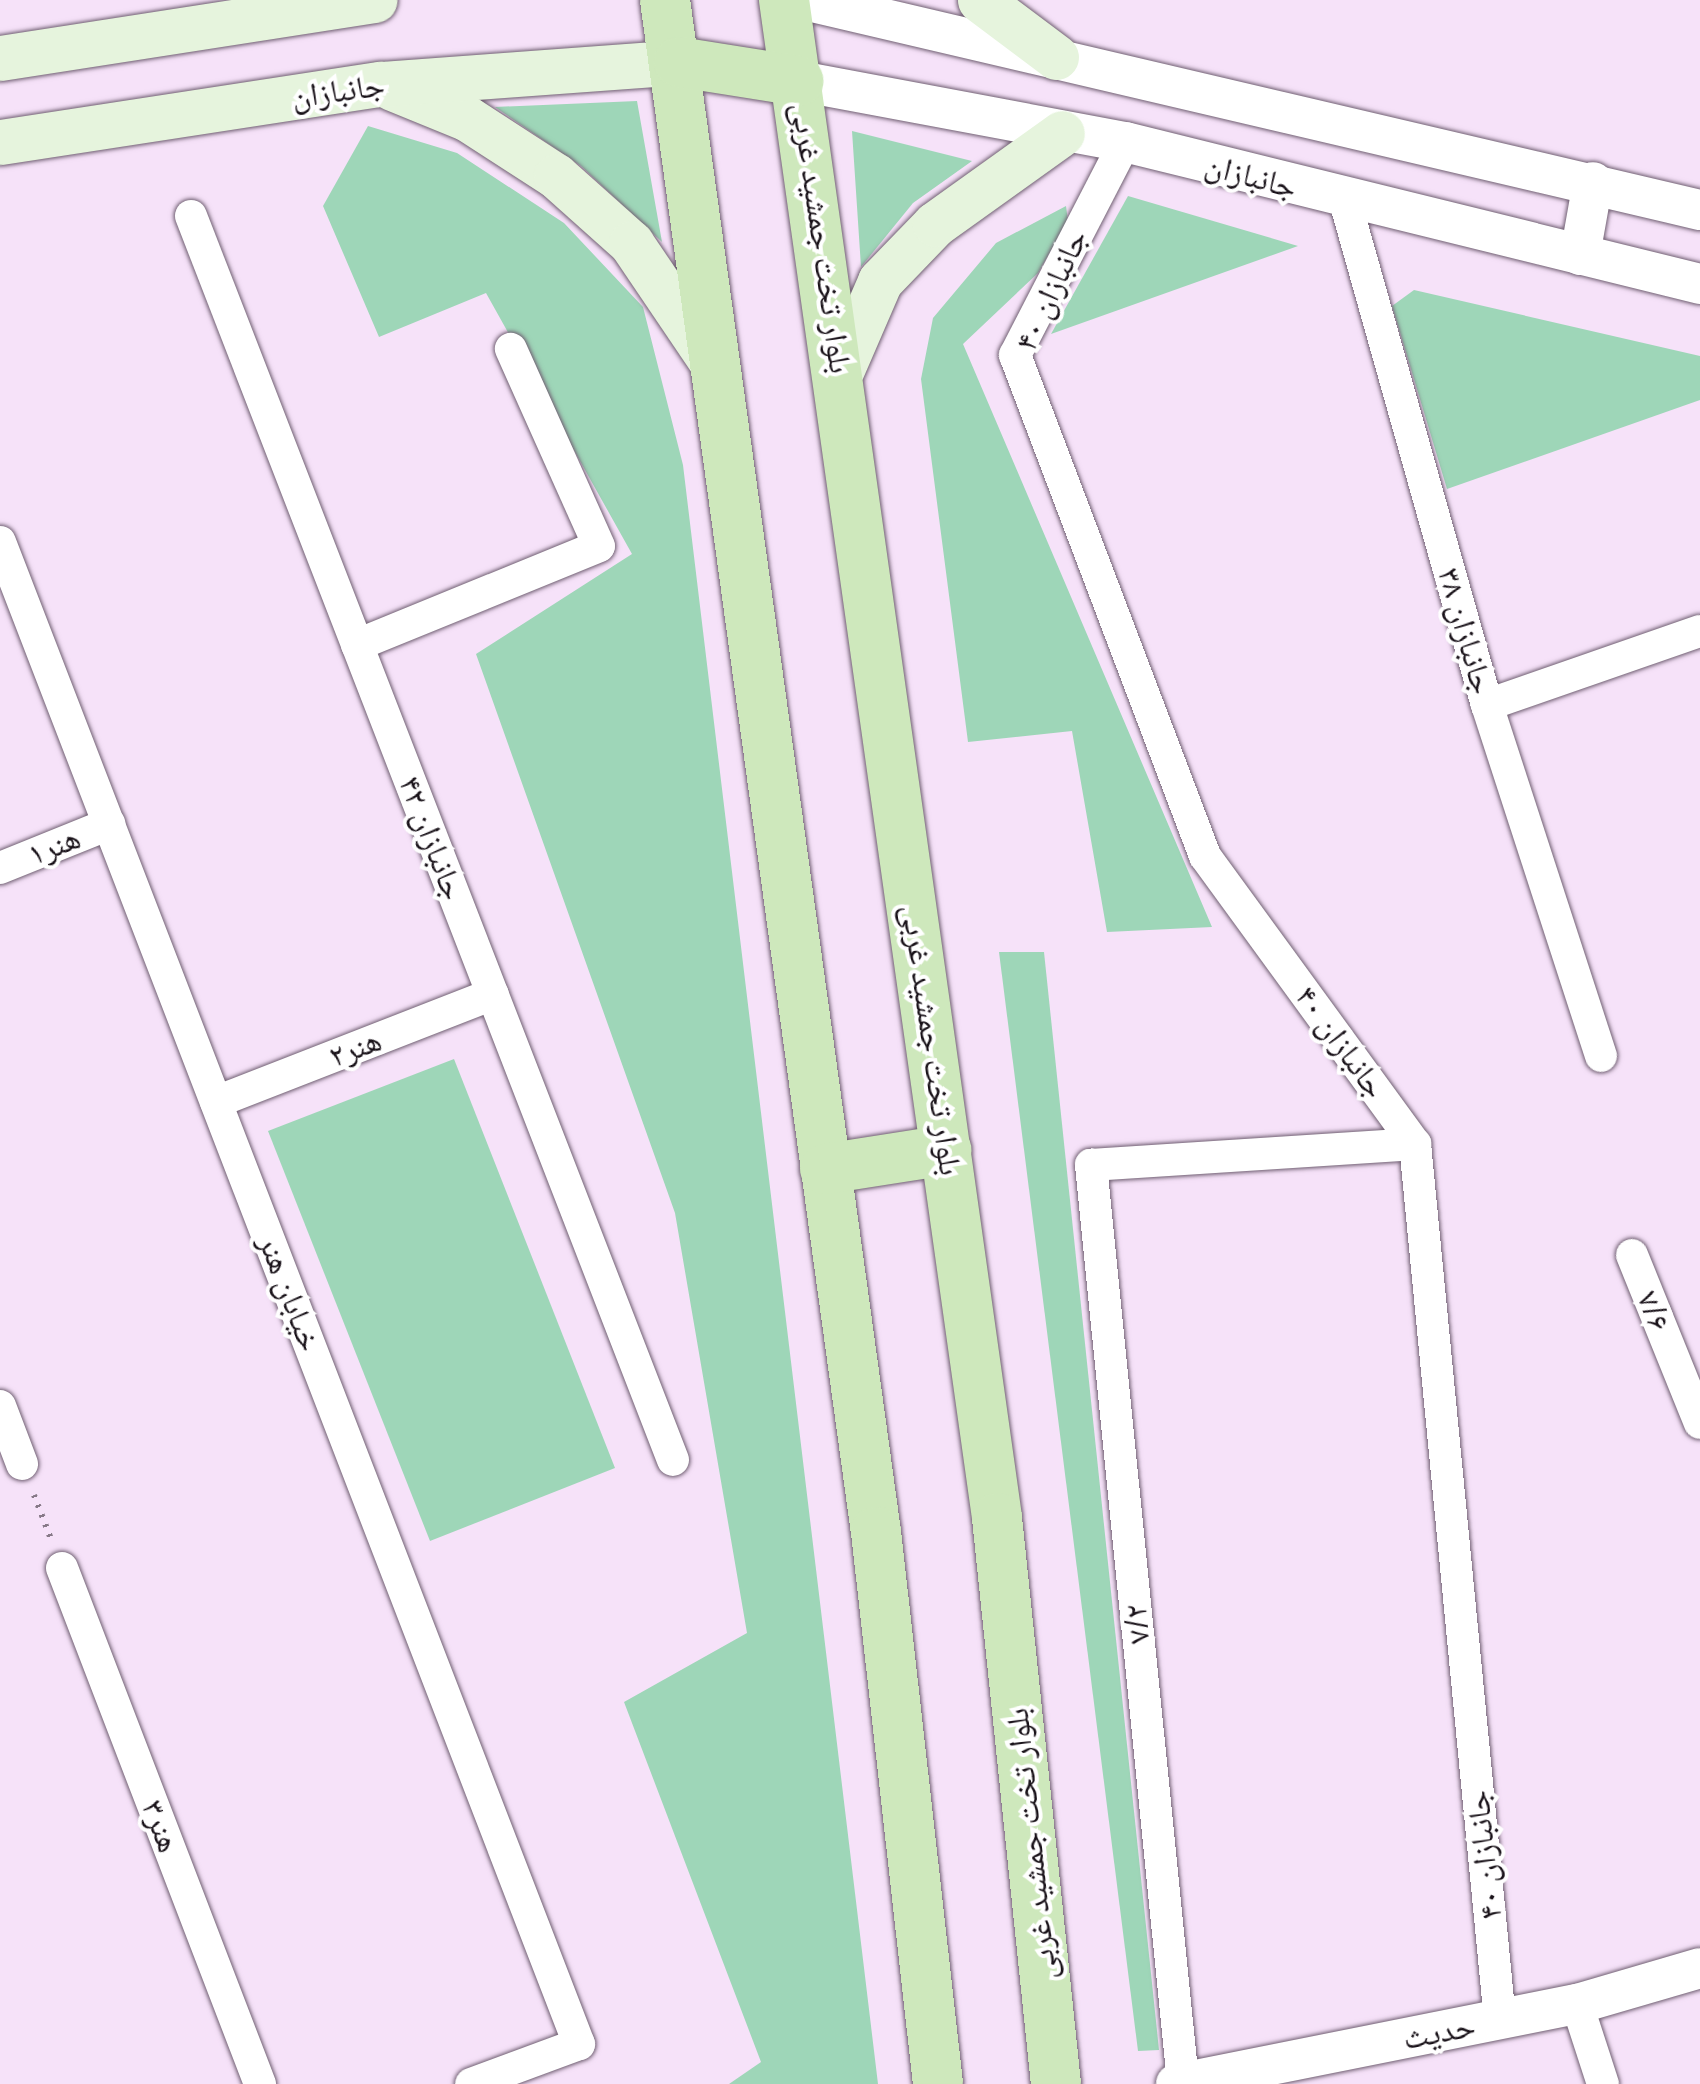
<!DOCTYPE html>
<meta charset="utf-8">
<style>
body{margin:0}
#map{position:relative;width:1700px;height:2084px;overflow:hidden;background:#f6e2f9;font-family:"Zilla Slab","Noto Naskh Arabic",serif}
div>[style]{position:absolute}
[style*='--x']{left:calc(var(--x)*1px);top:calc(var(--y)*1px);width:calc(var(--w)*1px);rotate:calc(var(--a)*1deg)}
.green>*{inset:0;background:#9ed6b8}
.path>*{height:6px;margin-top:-3px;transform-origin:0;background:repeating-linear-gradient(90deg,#877988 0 2.5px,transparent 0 10.5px)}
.roads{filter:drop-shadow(0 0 2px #705f72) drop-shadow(0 0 2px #705f72)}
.minor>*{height:32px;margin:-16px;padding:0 16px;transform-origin:16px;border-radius:16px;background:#fff}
.tertiary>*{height:40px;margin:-20px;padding:0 20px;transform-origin:20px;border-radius:20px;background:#fff}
.secondary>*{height:45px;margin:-22.5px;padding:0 22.5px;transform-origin:22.5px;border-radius:22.5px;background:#e6f4dd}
.primary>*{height:50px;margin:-25px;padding:0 25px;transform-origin:25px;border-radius:25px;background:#cee8bc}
span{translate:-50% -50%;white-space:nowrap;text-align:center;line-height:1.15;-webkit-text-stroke:8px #fff;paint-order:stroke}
.street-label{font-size:32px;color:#181118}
</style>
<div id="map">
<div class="green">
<i style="clip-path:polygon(637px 101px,662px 242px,581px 166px,495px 107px)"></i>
<i style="clip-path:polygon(368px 126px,457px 153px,564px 223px,643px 307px,683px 465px,878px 2084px,729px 2084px,761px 2062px,624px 1702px,747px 1633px,675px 1213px,476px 654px,632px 554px,486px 293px,379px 337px,323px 206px)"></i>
<i style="clip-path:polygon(852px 131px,972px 161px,913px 203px,861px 267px)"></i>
<i style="clip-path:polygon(1128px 196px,1298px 246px,1051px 334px)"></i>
<i style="clip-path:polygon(1066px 206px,1068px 221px,1038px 273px,963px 344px,1212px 927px,1107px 932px,1072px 731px,968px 742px,921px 379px,933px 318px,996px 243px)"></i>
<i style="clip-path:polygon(1414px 290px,1700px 356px,1700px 400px,1447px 489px,1392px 306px)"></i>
<i style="clip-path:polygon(999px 952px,1044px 952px,1159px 2050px,1138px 2051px)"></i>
<i style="clip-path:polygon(454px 1059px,615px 1468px,430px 1541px,268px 1131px)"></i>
</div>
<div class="path">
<i style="--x:34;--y:1495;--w:47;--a:68.9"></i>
</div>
<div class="roads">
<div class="minor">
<i style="--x:1125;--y:142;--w:240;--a:117.3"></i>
<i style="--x:1015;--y:355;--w:536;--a:69.23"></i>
<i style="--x:1205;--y:856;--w:356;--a:53.9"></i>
<i style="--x:1415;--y:1144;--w:880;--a:84.46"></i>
<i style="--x:1345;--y:201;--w:524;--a:74.27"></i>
<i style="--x:1487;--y:705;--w:369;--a:72"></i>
<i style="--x:191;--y:216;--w:1334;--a:68.82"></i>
<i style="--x:0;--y:542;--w:1610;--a:68.92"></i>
<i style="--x:579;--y:2044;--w:115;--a:159.7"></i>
<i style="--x:357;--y:645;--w:261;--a:-22.2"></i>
<i style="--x:599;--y:546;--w:216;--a:-114.1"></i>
<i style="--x:1487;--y:705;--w:225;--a:-19.2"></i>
<i style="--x:0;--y:868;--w:118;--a:-22"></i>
<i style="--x:216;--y:1102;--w:297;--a:-21.3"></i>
<i style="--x:1632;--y:1255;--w:181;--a:68"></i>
<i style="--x:0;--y:1406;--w:62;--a:69.2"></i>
<i style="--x:62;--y:1568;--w:553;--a:69.01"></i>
<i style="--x:1577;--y:2004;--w:84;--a:72"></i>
<i style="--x:1183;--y:2082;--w:922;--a:-95.73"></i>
<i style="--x:1091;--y:1165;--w:325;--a:-3.7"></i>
</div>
<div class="tertiary">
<i style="--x:804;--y:0;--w:920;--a:13.19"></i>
<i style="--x:799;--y:81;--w:332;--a:10.6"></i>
<i style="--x:1125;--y:142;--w:592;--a:13.87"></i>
<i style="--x:1580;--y:255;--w:74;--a:-79.9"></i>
<i style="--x:1176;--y:2084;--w:409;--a:-11.3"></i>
<i style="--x:1577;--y:2004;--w:128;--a:-16.3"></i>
</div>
<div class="secondary">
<i style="--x:980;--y:0;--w:95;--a:36.9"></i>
<i style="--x:0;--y:58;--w:379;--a:-8.8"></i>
<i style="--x:392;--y:88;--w:82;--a:22.2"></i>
<i style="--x:468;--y:119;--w:105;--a:32.9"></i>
<i style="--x:556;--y:176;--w:101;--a:41.8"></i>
<i style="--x:631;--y:243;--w:153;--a:55.9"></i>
<i style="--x:0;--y:142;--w:385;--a:-8.7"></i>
<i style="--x:381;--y:84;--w:299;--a:-4.2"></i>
<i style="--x:842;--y:369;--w:96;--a:-66.6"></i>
<i style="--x:880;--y:281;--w:79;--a:-46"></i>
<i style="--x:935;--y:224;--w:156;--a:-35.6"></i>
</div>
<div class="primary">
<i style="--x:665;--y:0;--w:1546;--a:82.16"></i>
<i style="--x:876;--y:1532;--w:555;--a:83.59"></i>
<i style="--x:784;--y:0;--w:1533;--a:82.01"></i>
<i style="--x:997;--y:1518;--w:569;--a:84.05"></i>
<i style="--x:679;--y:62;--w:121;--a:9"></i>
<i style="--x:825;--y:1169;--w:123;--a:-8.9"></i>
</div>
</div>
<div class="street-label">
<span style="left:338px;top:91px;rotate:-8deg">جانبازان</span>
<span style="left:1251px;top:176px;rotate:15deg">جانبازان</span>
<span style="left:822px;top:238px;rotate:82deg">بلوار تخت جمشید غربی</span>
<span style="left:1051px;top:290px;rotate:-65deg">۴۰ جانبازان</span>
<span style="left:1466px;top:631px;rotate:74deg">۳۸ جانبازان</span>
<span style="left:432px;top:838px;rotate:69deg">۴۲ جانبازان</span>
<span style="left:54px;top:846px;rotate:-22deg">هنر۱</span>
<span style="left:932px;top:1040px;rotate:82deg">بلوار تخت جمشید غربی</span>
<span style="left:1341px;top:1042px;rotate:54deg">۴۰ جانبازان</span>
<span style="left:355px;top:1048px;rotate:-21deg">هنر۲</span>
<span style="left:290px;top:1293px;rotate:69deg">خیابان هنر</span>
<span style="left:1654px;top:1311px;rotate:68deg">۷/۶</span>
<span style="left:1137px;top:1624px;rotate:-96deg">۷/۲</span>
<span style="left:161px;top:1826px;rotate:69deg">هنر۳</span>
<span style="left:1031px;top:1844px;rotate:-96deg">بلوار تخت جمشید غربی</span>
<span style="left:1484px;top:1855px;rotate:-96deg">۴۰ جانبازان</span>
<span style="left:1439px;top:2032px;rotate:-11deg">حدیث</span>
</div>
</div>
